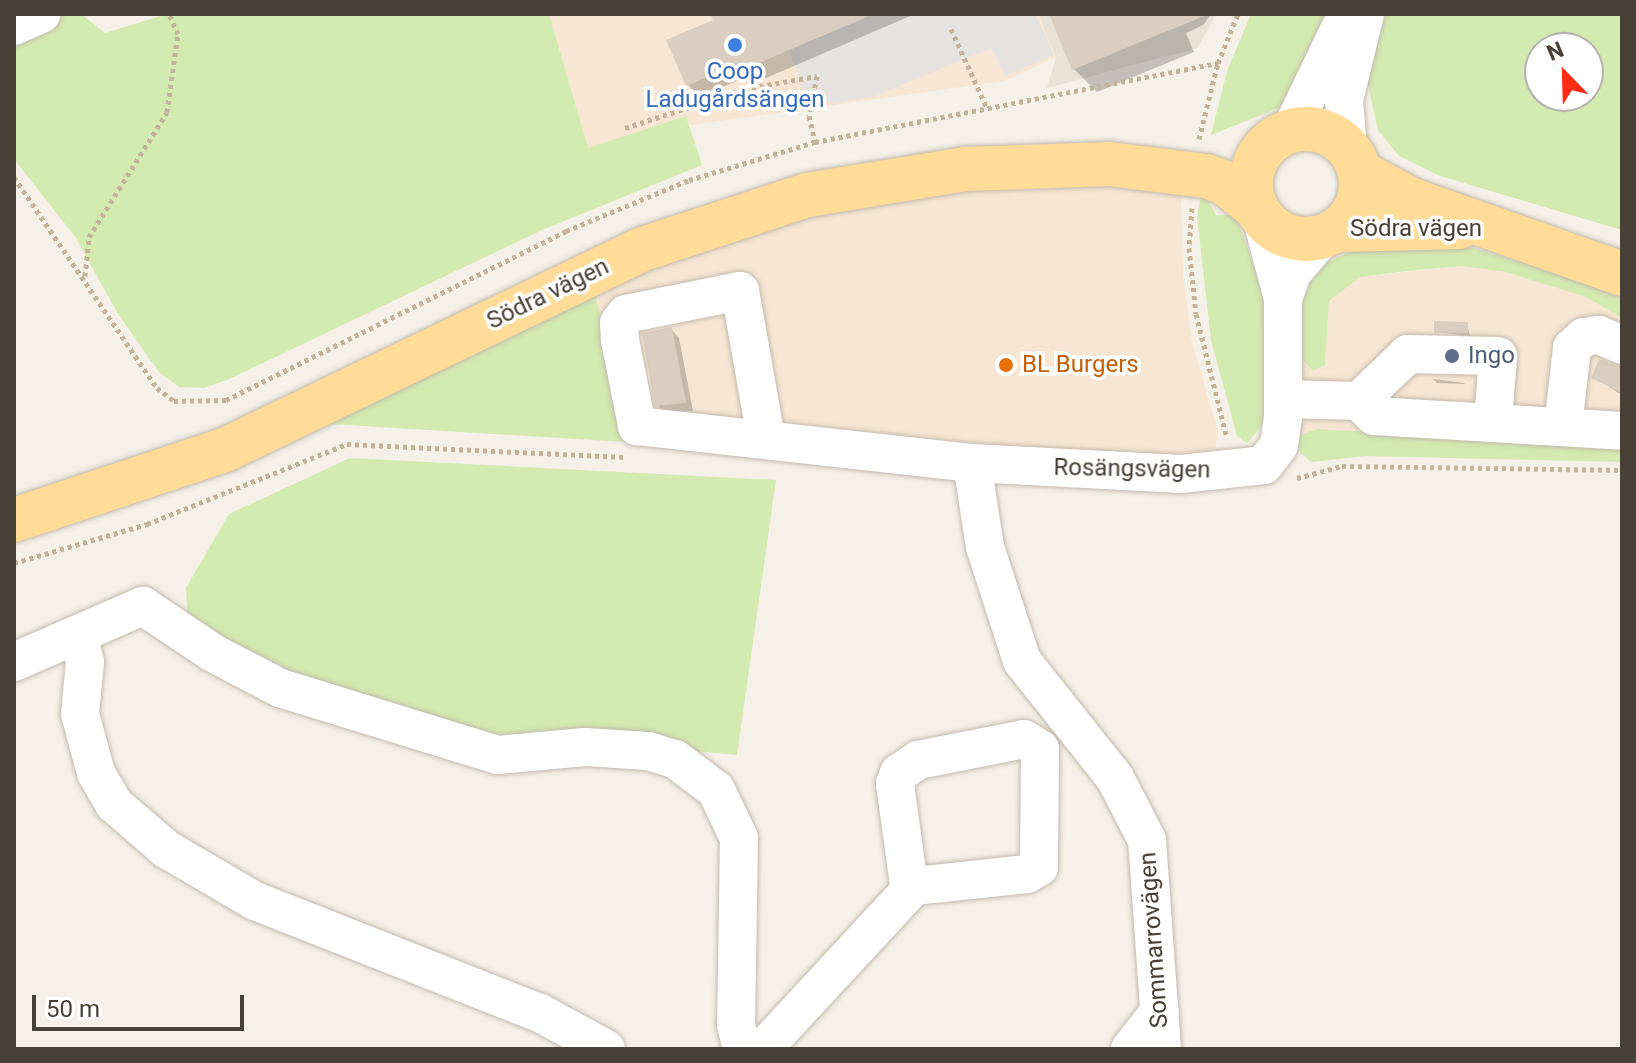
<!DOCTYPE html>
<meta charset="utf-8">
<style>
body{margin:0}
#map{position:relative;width:1636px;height:1063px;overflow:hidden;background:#f5f0e8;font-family:Roboto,sans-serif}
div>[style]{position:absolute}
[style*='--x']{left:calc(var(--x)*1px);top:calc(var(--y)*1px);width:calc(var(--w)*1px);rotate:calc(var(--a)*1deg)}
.residential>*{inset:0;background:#e9e2d6}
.commercial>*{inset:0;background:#f7e6d3}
.green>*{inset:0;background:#d3eab0}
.parking>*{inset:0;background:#e6e3e0}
.shadow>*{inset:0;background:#0003}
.building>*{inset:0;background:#dacec0}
.path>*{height:5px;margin-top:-2.5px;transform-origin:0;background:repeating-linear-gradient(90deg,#c3b39b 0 4px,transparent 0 8px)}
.roads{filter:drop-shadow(0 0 2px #c3baad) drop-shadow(0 0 2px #c3baad)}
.minor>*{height:38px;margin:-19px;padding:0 19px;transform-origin:19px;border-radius:19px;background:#fff}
.major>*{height:44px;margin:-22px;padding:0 22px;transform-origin:22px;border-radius:22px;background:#ffdc97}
.major>.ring{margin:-22px;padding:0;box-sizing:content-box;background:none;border:44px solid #ffdc97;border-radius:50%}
.dots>*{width:22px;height:22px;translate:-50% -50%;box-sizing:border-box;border:4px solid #fff;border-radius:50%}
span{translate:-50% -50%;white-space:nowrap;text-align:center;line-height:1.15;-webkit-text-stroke:7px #fff;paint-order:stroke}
.shop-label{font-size:24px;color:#366cbe}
.street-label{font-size:24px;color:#484036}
.service-label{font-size:24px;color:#4e5e75}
.left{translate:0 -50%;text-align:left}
.food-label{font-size:24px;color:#c56008}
.frame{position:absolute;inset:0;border:16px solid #484036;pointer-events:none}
.north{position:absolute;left:1524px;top:32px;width:80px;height:80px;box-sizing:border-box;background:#fff;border:2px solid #b6b3af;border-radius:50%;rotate:337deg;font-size:22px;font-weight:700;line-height:32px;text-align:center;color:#484036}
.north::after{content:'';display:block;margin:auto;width:28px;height:36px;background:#ff2b15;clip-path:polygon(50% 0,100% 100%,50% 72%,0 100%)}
.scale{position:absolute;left:32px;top:995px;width:212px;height:36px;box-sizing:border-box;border:4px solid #484036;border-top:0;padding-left:10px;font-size:24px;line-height:28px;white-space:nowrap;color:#484036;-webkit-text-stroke:6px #fff;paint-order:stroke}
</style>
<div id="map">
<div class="residential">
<i style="clip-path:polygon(1038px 14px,1217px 14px,1197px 48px,1047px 88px,1056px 57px)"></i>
</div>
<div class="commercial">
<i style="clip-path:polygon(549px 14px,1038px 14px,1056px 57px,1004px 81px,691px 125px,686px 116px,588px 149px)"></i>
<i style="clip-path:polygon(1175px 181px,1181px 196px,1183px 275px,1192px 342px,1218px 431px,1214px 455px,778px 452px,625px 442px,595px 292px,673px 256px,805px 216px,963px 187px)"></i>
<i style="clip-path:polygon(1462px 266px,1506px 272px,1586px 297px,1622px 318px,1622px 446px,1317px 429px,1299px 435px,1302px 359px,1313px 371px,1325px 365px,1329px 301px,1360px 277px)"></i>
</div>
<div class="green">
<i style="clip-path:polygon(14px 14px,81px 14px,105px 33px,167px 14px,549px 14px,588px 148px,686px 116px,702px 165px,542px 230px,227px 380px,204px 388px,179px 387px,159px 372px,118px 314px,76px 238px,14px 159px)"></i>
<i style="clip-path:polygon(1251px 14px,1333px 14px,1288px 104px,1211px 135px,1227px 71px)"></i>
<i style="clip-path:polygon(evenodd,1387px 14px,1622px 14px,1622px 230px,1440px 176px,1399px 156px,1378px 130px,1364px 67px,1387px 14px,1540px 48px,1588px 48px,1588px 96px,1540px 96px,1540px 48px)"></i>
<i style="clip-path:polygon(1202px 189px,1216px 215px,1236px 215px,1263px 292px,1266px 421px,1247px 443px,1237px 436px,1211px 340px,1197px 217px)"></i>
<i style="clip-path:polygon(1457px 243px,1622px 293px,1622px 318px,1586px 297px,1506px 272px,1462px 266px,1407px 271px,1360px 277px,1329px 301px,1325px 365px,1313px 371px,1302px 359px,1301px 310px,1315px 267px,1362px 247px)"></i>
<i style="clip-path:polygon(595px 292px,625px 442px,330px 424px,506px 335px)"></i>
<i style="clip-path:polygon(1317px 429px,1622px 446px,1622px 462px,1366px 456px,1311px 462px,1300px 453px,1299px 435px)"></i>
<i style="clip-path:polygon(350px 458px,776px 480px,737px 755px,464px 730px,321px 687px,188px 628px,186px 588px,229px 514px)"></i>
</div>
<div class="parking">
<i style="clip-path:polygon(874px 14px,1035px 14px,1054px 55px,1005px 76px,991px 48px,872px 97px,809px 106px,789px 50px)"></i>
</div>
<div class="shadow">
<i style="clip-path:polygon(712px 14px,915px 14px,750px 85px,743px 78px,700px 97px,688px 85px,715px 21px)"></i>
<i style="clip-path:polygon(1051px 14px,1211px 14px,1203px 25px,1186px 33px,1194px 52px,1097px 92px,1074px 69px)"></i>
<i style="clip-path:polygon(1467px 324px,1470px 336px,1436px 332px)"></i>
<i style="clip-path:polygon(671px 329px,679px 338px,693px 411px,666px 413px,657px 405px)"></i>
<i style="clip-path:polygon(1622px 371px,1622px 395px,1593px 377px)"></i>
<i style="clip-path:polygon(1433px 379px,1464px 383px,1465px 384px,1437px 383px)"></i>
</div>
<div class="building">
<i style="clip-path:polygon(710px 14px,874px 14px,735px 73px,733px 66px,686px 86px,666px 40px,713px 20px)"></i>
<i style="clip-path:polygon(1049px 14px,1207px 14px,1207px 15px,1072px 70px)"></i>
<i style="clip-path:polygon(1434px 321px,1468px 322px,1468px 333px,1434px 333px)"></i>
<i style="clip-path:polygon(672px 327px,686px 403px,655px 406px,642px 333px)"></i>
<i style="clip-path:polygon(1599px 359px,1622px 367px,1622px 393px,1591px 378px)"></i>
</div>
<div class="path">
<i style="--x:951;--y:29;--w:87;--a:65.5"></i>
<i style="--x:625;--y:128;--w:125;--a:-18.1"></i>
<i style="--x:744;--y:89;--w:74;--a:-10.1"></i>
<i style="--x:817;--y:76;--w:41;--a:101.3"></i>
<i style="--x:809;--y:116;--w:27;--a:77"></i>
<i style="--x:1199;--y:139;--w:78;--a:-76"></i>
<i style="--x:1218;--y:63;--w:53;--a:-67.8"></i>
<i style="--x:14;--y:177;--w:255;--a:55.9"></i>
<i style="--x:157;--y:388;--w:21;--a:37"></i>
<i style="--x:174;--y:401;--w:52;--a:-1.1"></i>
<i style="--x:226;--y:400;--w:380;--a:-26.4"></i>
<i style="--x:566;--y:231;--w:133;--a:-22.5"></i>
<i style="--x:689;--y:180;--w:132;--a:-16.8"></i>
<i style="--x:815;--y:142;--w:411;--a:-11.1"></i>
<i style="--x:1192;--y:208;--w:40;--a:94.3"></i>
<i style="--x:1189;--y:248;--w:66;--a:83.9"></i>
<i style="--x:1196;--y:314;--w:128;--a:76"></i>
<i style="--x:85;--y:276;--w:39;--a:-84"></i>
<i style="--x:89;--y:237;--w:147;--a:-58"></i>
<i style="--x:167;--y:112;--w:79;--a:-82"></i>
<i style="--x:178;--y:34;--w:22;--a:-114"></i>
<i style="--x:1297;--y:478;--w:47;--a:-14.9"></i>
<i style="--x:1342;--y:466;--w:280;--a:0.8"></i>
<i style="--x:14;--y:563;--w:139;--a:-16.3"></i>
<i style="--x:147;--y:524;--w:215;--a:-21.8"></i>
<i style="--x:347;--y:444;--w:277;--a:2.7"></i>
</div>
<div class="roads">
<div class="minor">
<i style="--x:14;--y:26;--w:30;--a:-24"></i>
<i style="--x:1290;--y:132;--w:115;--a:-64.3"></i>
<i style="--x:1348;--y:148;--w:48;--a:-94.8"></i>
<i style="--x:1344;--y:100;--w:89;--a:-76.3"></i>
<i style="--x:1283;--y:299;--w:28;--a:-71"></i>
<i style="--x:1292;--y:273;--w:48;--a:-49.3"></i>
<i style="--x:1283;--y:399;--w:76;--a:1.5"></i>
<i style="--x:1359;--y:401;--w:21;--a:45"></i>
<i style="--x:1374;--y:416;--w:119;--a:3.4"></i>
<i style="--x:1493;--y:423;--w:67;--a:-85.7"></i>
<i style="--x:1498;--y:356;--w:90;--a:-178.7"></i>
<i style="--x:1408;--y:354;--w:68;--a:136.2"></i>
<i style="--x:1493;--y:423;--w:129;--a:3.5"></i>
<i style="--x:1563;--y:427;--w:80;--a:-83.5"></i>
<i style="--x:1572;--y:348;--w:16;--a:-43"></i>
<i style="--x:1584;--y:337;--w:15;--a:-8"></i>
<i style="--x:1599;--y:335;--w:25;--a:23"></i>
<i style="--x:766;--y:438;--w:149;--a:-100"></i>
<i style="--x:740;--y:291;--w:116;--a:168.6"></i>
<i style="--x:626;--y:314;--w:11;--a:128"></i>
<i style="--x:619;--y:323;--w:17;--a:87"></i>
<i style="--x:620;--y:340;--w:88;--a:78.8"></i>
<i style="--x:637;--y:426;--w:337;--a:6.3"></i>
<i style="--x:972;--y:463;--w:85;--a:81.2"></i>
<i style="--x:985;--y:547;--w:120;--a:72"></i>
<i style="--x:1022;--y:661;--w:149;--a:51.5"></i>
<i style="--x:1115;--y:778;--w:70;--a:62.7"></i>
<i style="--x:1147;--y:840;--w:210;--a:85.9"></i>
<i style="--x:972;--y:463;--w:209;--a:3"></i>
<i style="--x:1181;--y:474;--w:83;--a:-6.2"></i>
<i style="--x:1264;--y:465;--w:25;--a:-53"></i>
<i style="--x:1279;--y:445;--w:28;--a:-82"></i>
<i style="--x:1283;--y:417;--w:118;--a:-90"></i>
<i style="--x:1283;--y:299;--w:86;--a:-104.8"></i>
<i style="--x:79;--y:636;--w:27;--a:77"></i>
<i style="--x:85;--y:662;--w:52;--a:95.5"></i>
<i style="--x:80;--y:714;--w:61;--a:74.8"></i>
<i style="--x:96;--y:773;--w:36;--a:60"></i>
<i style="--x:114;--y:804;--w:69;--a:40.9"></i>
<i style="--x:166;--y:849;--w:103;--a:30.3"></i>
<i style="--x:255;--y:901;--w:306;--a:21.5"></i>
<i style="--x:540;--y:1013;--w:75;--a:28.6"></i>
<i style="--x:14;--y:662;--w:141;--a:-23.5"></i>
<i style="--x:143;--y:606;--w:84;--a:33.9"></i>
<i style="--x:213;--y:653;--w:76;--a:27.6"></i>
<i style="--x:280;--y:688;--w:228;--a:17.1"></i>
<i style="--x:498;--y:755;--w:87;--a:-5.3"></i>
<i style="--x:585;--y:747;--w:63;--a:3.6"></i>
<i style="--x:648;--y:751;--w:28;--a:17"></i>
<i style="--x:675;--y:759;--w:51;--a:37.1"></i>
<i style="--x:716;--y:790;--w:53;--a:64.4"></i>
<i style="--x:739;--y:838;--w:187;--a:90.9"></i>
<i style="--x:736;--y:1025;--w:25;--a:76"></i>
<i style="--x:1024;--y:739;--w:19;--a:32"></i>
<i style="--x:1040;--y:749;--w:118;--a:90.5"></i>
<i style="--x:1039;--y:867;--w:14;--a:150"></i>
<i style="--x:1027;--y:874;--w:114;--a:173.9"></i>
<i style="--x:914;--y:886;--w:10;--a:-127"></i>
<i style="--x:908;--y:878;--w:95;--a:-97.9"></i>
<i style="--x:895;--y:784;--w:12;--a:-70"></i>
<i style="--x:899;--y:773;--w:23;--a:-34"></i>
<i style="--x:918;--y:760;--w:108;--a:-11.2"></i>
<i style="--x:763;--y:1049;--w:222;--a:-47.2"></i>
<i style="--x:1130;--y:1049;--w:48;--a:-51.7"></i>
</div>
<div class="major">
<i class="ring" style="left:1251px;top:129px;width:66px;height:66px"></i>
<i style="--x:1361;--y:173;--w:58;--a:27.9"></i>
<i style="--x:1412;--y:200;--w:223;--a:19.4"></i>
<i style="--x:1338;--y:230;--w:121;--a:-1.4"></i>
<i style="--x:14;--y:520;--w:225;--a:-18.4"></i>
<i style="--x:227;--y:449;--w:458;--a:-25.7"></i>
<i style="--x:640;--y:250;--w:176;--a:-18.2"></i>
<i style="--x:807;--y:195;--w:161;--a:-9.3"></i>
<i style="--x:966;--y:169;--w:143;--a:-2"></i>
<i style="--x:1109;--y:164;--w:98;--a:7.1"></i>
<i style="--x:1206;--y:176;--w:20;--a:20"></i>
<i style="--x:1225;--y:183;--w:41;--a:39.1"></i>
</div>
</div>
<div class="dots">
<i style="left:735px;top:45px;background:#3f7fe0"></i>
<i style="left:1452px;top:356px;background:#5c6f8a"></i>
<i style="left:1006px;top:365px;background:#e8710a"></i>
</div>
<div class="shop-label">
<span style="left:735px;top:86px">Coop<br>Ladugårdsängen</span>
</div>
<div class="street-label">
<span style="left:1416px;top:229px">Södra vägen</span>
<span style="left:548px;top:294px;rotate:-26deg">Södra vägen</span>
<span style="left:1132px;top:469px;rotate:1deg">Rosängsvägen</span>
<span style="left:1154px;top:940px;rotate:-94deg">Sommarrovägen</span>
</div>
<div class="service-label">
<span class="left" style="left:1468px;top:356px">Ingo</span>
</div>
<div class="food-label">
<span class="left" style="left:1022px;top:365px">BL Burgers</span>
</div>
<div class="frame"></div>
<div class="north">N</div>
<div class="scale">50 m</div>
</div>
